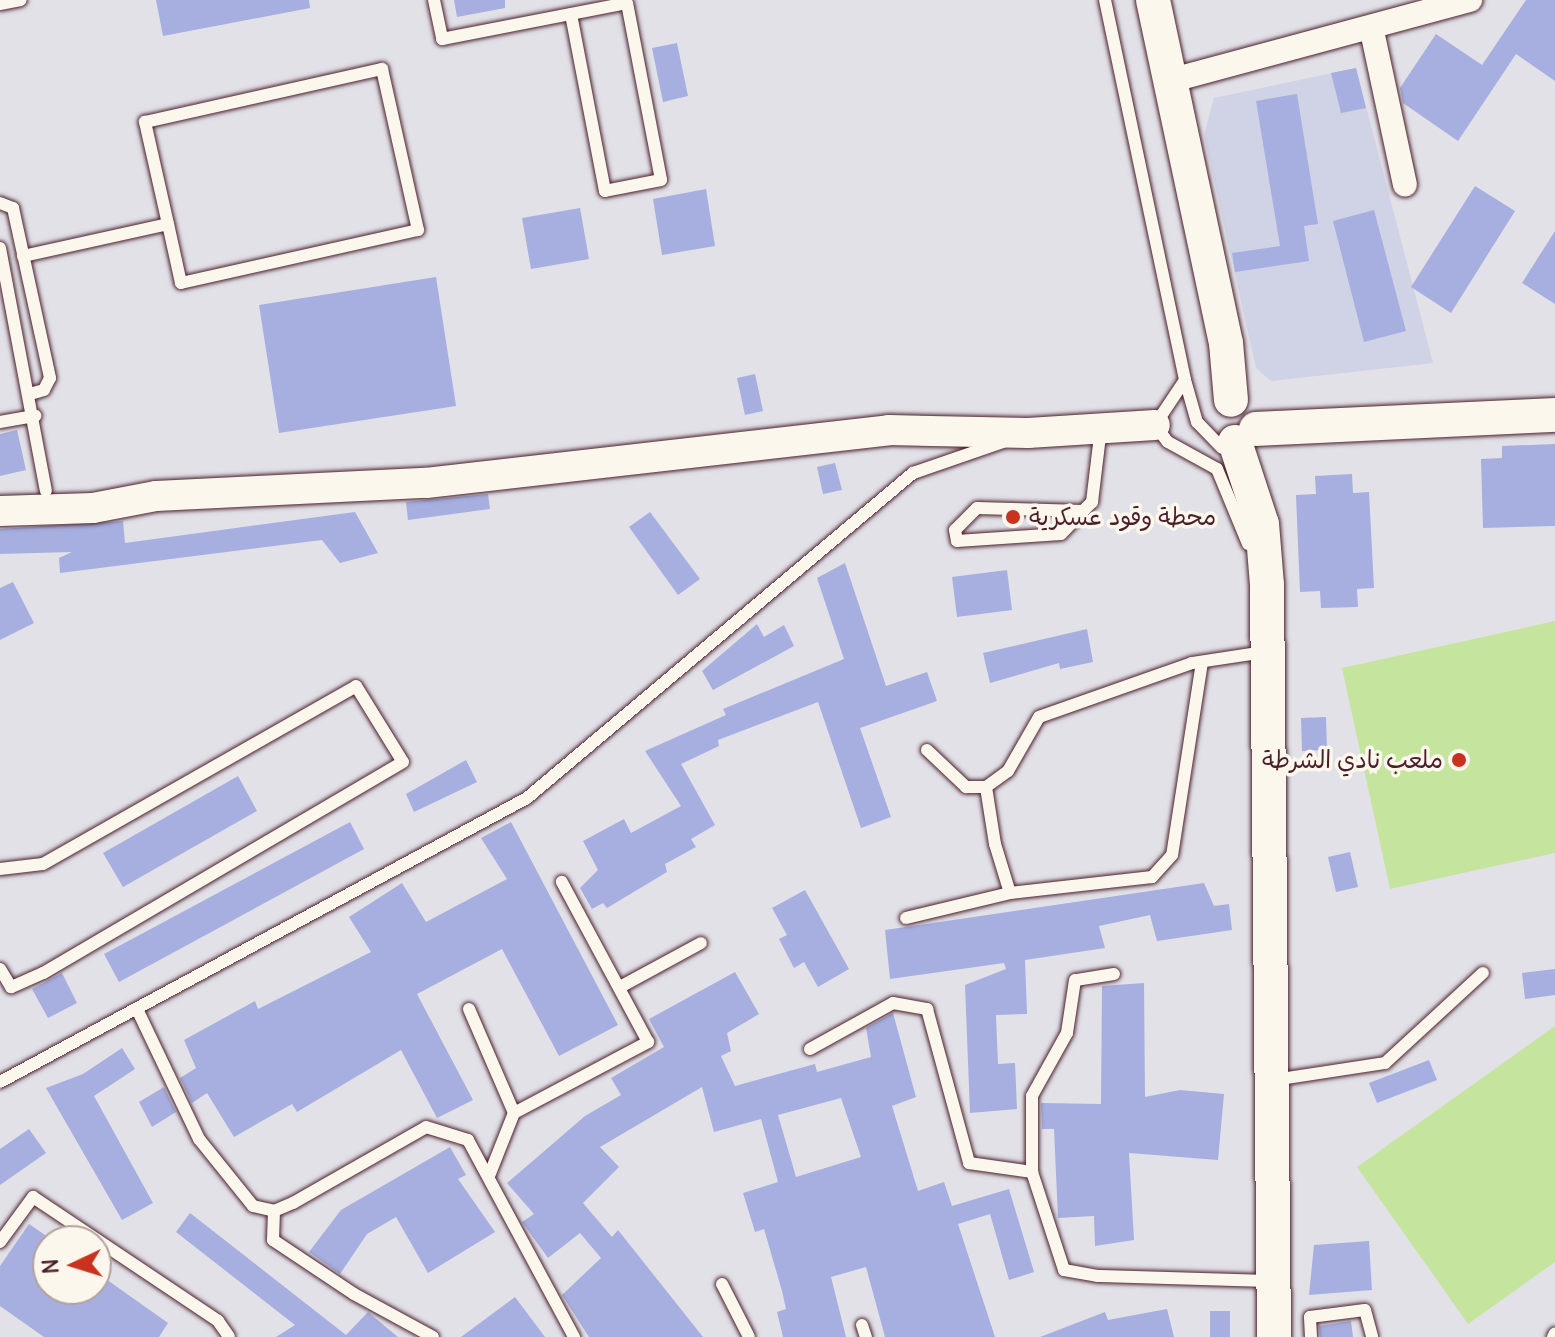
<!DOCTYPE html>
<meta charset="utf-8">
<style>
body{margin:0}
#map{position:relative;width:1555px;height:1337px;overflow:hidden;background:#e2e1e8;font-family:Delius,"Playpen Sans Arabic",sans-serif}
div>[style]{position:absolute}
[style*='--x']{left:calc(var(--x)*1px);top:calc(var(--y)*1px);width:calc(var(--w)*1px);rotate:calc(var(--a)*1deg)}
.built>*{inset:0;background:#d0d2e5}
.green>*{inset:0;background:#c5e59e}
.building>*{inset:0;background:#a6afdf}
.roads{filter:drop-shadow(0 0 2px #4a1f2b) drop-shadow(0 0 2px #4a1f2b)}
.service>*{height:12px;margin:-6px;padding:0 6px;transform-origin:6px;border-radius:6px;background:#fbf7ec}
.minor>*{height:24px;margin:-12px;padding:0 12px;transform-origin:12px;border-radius:12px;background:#fbf7ec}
.tertiary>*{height:30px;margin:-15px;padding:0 15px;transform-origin:15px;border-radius:15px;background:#fbf7ec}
.secondary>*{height:34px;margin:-17px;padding:0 17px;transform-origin:17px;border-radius:17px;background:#fbf7ec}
.dots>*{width:22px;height:22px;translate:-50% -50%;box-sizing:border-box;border:4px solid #fbf7ec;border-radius:50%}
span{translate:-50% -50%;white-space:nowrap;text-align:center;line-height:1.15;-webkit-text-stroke:7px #fbf7ec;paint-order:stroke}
.poi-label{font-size:24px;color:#4a1f2b}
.left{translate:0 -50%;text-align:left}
.right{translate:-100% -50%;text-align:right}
.north{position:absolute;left:32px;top:1225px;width:80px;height:80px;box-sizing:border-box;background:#fbf7ec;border:2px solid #b4a19f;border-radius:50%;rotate:266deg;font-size:22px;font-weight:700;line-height:32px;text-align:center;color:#4a1f2b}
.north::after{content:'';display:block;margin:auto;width:28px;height:36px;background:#c8321e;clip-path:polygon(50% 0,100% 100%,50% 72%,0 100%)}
</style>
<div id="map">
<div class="built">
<i style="clip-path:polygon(1356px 68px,1433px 363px,1271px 381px,1256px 368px,1204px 135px,1214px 98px)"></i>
</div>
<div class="green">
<i style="clip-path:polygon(1555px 621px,1555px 853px,1390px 889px,1342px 668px)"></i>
<i style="clip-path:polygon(1555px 1026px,1555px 1262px,1468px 1324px,1357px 1167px)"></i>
</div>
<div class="building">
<i style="clip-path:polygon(156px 0,309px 0,310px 8px,163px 36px)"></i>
<i style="clip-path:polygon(454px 0,505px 0,505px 8px,457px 17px)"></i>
<i style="clip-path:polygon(1526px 0,1555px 0,1555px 81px,1516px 54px,1458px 141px,1403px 103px,1400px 88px,1436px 34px,1482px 65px)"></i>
<i style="clip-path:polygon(677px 43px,688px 96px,663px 102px,652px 48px)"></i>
<i style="clip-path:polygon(1356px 68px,1366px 108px,1341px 113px,1331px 73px)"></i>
<i style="clip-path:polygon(1297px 94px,1318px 224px,1304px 226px,1309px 261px,1235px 272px,1232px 253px,1280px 246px,1256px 101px)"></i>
<i style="clip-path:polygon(1475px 186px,1515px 211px,1451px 313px,1411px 287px)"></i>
<i style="clip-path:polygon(706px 189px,715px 246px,662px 255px,653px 199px)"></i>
<i style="clip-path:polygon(580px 208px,589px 259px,531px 269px,522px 218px)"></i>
<i style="clip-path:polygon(1374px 210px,1406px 331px,1364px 342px,1333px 221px)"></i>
<i style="clip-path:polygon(1555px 231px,1555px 304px,1522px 283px)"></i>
<i style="clip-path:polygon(436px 277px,456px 406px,279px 433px,259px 305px)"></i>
<i style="clip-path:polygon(755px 374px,763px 411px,745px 415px,737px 378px)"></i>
<i style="clip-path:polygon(17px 430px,26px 470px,0 476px,0 434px)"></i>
<i style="clip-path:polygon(1555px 444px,1555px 526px,1483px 528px,1481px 459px,1502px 458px,1502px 446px)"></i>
<i style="clip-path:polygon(835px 463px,842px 490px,823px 494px,817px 467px)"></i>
<i style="clip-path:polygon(1352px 474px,1353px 493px,1369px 492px,1374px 588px,1357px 589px,1358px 607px,1321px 608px,1320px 591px,1300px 592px,1296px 495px,1316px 494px,1315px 476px)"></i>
<i style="clip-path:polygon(488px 494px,490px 509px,408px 520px,406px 502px)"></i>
<i style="clip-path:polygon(355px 512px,378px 553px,340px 563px,322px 540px,60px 573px,59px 558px,72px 552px,0 554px,0 529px,123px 521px,125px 543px)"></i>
<i style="clip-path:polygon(650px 512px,700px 579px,678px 595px,629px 527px)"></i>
<i style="clip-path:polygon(845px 563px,886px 686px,927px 672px,937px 701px,860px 728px,891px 817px,861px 828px,818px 702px,718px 740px,719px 746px,681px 764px,715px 825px,691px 839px,696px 847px,665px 864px,667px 872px,607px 908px,603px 903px,592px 909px,580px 888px,598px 870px,583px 841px,624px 819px,631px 833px,681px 806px,645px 751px,726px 715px,723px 709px,844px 659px,817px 578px)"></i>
<i style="clip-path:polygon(1007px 570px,1012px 610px,957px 617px,952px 577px)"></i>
<i style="clip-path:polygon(13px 582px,34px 623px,0 640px,0 588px)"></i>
<i style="clip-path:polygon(757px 624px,764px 637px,784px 625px,794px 646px,713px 690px,702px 671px)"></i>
<i style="clip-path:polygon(1087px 629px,1093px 662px,1060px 669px,1059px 663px,990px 683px,983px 653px)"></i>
<i style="clip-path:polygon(1326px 717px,1327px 750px,1302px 751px,1301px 718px)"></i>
<i style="clip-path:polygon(466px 760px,477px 782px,414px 812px,406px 794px)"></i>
<i style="clip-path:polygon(238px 776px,257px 811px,123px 887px,103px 853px)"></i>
<i style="clip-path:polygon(350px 822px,364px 849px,119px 982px,104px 954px)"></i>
<i style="clip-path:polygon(511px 822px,618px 1025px,559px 1056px,502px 949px,417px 994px,473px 1100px,437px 1118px,401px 1050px,297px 1112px,292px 1104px,234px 1137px,207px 1093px,192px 1103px,180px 1078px,196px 1068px,184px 1040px,255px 1001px,258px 1009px,371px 952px,349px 917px,402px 883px,426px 922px,507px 879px,481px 838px)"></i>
<i style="clip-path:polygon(1350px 852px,1358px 887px,1336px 892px,1328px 857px)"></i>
<i style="clip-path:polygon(1204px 883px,1214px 906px,1229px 904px,1232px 930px,1157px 941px,1150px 915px,1099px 926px,1105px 948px,1025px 960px,1027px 1014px,996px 1015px,998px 1064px,1015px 1063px,1017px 1109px,970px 1113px,965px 985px,1006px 969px,1004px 963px,890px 979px,885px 930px)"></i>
<i style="clip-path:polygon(805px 890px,849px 969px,818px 987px,804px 962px,794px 968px,779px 939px,787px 935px,772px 908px)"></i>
<i style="clip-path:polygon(1555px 969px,1555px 995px,1525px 999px,1522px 973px)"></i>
<i style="clip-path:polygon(evenodd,735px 972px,759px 1014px,727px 1033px,731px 1051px,721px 1056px,735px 1086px,815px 1064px,817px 1072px,871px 1057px,866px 1028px,893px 1013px,916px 1097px,892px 1106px,918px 1191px,944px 1182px,952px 1206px,1009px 1189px,1034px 1272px,1009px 1280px,990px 1214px,958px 1224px,995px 1337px,885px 1337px,866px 1267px,831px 1277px,846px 1337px,783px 1337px,777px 1312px,786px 1309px,782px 1291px,764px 1229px,755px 1232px,743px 1193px,778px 1182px,761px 1119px,714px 1132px,702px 1087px,600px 1147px,619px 1167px,583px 1203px,612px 1237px,618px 1230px,703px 1337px,589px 1337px,562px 1295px,601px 1258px,580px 1233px,548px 1258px,522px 1222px,534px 1214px,507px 1183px,585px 1116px,621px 1095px,611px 1078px,664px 1047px,649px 1019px,735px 972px,841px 1098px,861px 1157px,796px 1177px,778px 1115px,841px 1098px)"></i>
<i style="clip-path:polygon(62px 973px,77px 1003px,48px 1018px,32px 989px)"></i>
<i style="clip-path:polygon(1144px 983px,1145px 1097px,1180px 1090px,1224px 1094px,1218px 1160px,1129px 1153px,1134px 1240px,1095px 1246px,1094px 1216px,1058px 1218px,1054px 1129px,1042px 1129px,1041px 1103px,1101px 1104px,1102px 986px)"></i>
<i style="clip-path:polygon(122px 1048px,135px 1069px,94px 1096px,153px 1203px,122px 1220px,46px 1088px,83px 1074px)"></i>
<i style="clip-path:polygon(1429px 1060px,1437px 1080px,1377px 1103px,1369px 1083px)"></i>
<i style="clip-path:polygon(164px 1087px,176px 1112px,152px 1127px,139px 1102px)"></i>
<i style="clip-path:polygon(29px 1129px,46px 1153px,0 1185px,0 1149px)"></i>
<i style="clip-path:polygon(450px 1147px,466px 1175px,458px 1179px,495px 1232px,428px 1273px,396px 1217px,367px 1234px,340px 1274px,309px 1252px,341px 1210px)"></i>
<i style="clip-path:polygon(190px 1213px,346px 1335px,368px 1312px,398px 1337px,276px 1337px,295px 1325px,176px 1232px)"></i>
<i style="clip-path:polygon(29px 1224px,48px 1237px,48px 1289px,96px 1289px,96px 1272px,168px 1323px,159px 1337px,44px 1337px,0 1306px,0 1266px)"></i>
<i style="clip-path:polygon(1369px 1241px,1372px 1290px,1309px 1295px,1314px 1245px)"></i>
<i style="clip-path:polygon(515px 1297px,545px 1337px,461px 1337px)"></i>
<i style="clip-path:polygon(1167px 1309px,1174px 1337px,1040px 1337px,1105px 1312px,1108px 1320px)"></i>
<i style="clip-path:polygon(1210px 1311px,1230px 1311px,1230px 1337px,1210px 1337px)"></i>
<i style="clip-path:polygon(1351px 1321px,1353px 1337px,1320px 1337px,1319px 1326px)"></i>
</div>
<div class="roads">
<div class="service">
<i style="--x:434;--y:0;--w:40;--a:78"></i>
<i style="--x:442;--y:39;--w:188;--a:-11"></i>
<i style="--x:627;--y:3;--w:180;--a:79.1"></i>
<i style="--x:661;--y:180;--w:57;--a:168.9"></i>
<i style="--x:605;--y:191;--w:180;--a:-100.9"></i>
<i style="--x:1105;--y:0;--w:388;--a:78.1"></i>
<i style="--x:1185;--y:380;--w:44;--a:74.1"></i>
<i style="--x:1197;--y:422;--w:36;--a:46"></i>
<i style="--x:0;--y:4;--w:21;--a:-11"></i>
<i style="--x:0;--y:203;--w:14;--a:21"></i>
<i style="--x:13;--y:208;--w:174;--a:77.7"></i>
<i style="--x:50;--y:378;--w:13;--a:117"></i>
<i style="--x:44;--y:390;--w:15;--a:164"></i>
<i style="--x:0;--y:248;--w:247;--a:79.3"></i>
<i style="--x:23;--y:256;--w:148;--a:-12.4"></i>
<i style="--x:168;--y:224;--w:105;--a:-102.7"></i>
<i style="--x:145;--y:122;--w:243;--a:-12.6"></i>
<i style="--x:382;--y:69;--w:165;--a:77.4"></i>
<i style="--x:418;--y:230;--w:243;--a:167.4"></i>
<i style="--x:181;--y:283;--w:60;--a:-102.4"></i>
<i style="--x:1185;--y:380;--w:54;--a:123.7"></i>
<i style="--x:1155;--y:425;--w:21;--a:53"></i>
<i style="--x:1168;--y:442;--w:56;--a:28.9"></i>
<i style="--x:1217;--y:469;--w:81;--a:67.5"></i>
<i style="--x:0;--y:422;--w:36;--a:-10"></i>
<i style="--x:1083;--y:511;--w:106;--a:-178.4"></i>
<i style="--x:977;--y:508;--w:31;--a:135"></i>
<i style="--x:955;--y:530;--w:11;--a:80"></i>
<i style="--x:957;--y:541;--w:104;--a:-3.9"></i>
<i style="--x:1061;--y:534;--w:32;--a:-46"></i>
<i style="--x:1083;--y:511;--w:13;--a:-45"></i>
<i style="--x:1092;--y:502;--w:75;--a:-83.1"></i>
<i style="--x:1202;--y:662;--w:195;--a:98.8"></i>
<i style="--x:1172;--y:855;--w:30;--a:132"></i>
<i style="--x:1152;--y:877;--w:143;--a:173.6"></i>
<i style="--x:1010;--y:893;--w:51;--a:-107"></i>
<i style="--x:995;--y:844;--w:58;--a:-99"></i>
<i style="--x:986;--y:787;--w:27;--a:-36"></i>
<i style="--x:1008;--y:771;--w:62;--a:-60.1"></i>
<i style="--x:1039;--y:717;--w:162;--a:-19.4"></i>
<i style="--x:1192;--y:663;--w:74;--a:-8.6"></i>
<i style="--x:927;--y:750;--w:54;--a:43.5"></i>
<i style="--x:966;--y:787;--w:20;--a:0"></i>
<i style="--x:0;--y:869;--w:43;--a:-6.6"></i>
<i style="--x:43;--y:864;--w:360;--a:-29.6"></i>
<i style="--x:356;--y:686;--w:89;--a:58.3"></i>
<i style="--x:403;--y:762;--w:417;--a:149.6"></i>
<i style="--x:43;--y:973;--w:35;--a:156"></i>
<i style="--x:11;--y:987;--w:21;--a:-121"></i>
<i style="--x:906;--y:918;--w:107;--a:-13.5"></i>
<i style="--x:1114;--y:974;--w:39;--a:171"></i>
<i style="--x:1075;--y:980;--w:54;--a:98.6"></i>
<i style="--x:1067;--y:1033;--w:72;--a:119.1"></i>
<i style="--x:1032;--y:1096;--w:76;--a:90"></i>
<i style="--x:1032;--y:1172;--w:103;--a:71.9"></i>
<i style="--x:1064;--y:1270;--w:35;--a:10"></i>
<i style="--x:1098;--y:1276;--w:173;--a:1.7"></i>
<i style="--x:620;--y:987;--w:92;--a:-28.5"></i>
<i style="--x:137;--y:1009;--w:144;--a:64.5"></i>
<i style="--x:199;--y:1139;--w:86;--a:51.1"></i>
<i style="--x:253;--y:1206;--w:22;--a:13"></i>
<i style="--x:274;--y:1211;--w:21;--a:-23"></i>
<i style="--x:293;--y:1203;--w:153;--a:-29.7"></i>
<i style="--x:426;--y:1127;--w:44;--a:17.2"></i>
<i style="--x:468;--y:1140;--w:224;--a:61.7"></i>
<i style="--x:469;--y:1009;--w:113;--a:66.6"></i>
<i style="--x:810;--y:1049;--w:95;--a:-29"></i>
<i style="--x:893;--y:1003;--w:35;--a:10"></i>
<i style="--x:927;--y:1009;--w:160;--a:74.7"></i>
<i style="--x:969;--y:1163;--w:64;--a:8.1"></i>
<i style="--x:1274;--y:1080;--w:112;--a:-8.7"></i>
<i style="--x:1385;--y:1063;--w:133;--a:-42.6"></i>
<i style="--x:0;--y:1082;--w:599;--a:-28.32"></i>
<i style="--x:527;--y:798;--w:505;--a:-40.1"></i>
<i style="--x:913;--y:473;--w:95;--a:-19"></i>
<i style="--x:489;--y:1176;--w:68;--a:-68.4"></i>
<i style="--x:514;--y:1113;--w:152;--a:-27.9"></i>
<i style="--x:648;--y:1042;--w:182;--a:-118.3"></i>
<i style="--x:274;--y:1211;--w:29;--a:92"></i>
<i style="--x:273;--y:1240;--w:97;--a:33.7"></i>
<i style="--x:354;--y:1294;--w:90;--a:28.6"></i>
<i style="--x:0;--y:1242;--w:56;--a:-53.7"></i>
<i style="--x:33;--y:1197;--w:223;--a:33.8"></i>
<i style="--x:218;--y:1321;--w:19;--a:55"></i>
<i style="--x:722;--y:1284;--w:59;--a:63"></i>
<i style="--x:862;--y:1325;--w:13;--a:72"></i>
<i style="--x:1311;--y:1337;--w:20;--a:-93"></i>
<i style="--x:1310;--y:1317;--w:55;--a:-7.3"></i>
<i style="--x:1365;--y:1310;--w:28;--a:75"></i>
<i style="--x:1553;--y:1337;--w:4;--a:-63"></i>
</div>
<div class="minor">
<i style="--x:1372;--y:31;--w:157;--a:77.9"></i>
<i style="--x:1169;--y:81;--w:312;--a:-15.1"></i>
</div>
<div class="tertiary">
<i style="--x:0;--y:511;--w:93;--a:-1.8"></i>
<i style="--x:93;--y:508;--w:64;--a:-10.8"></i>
<i style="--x:156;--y:496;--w:270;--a:-2.8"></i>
<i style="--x:426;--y:483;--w:466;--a:-6.5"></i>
<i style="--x:889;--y:430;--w:139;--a:1.2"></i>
<i style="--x:1028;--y:433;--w:127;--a:-3.6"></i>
</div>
<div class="secondary">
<i style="--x:1153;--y:0;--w:351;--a:78"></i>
<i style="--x:1226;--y:343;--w:57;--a:85"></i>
<i style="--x:1256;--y:429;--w:299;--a:-2.7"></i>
<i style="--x:1235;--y:442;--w:86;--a:71.8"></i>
<i style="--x:1262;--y:524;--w:61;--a:85.3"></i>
<i style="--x:1267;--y:585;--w:752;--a:89.47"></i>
</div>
</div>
<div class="dots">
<i style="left:1013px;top:517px;background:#c8321e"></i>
<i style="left:1459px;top:760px;background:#c8321e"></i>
</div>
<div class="poi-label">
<span class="left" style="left:1029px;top:517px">محطة وقود عسكرية</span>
<span class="right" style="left:1443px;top:760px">ملعب نادي الشرطة</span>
</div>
<div class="north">N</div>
</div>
